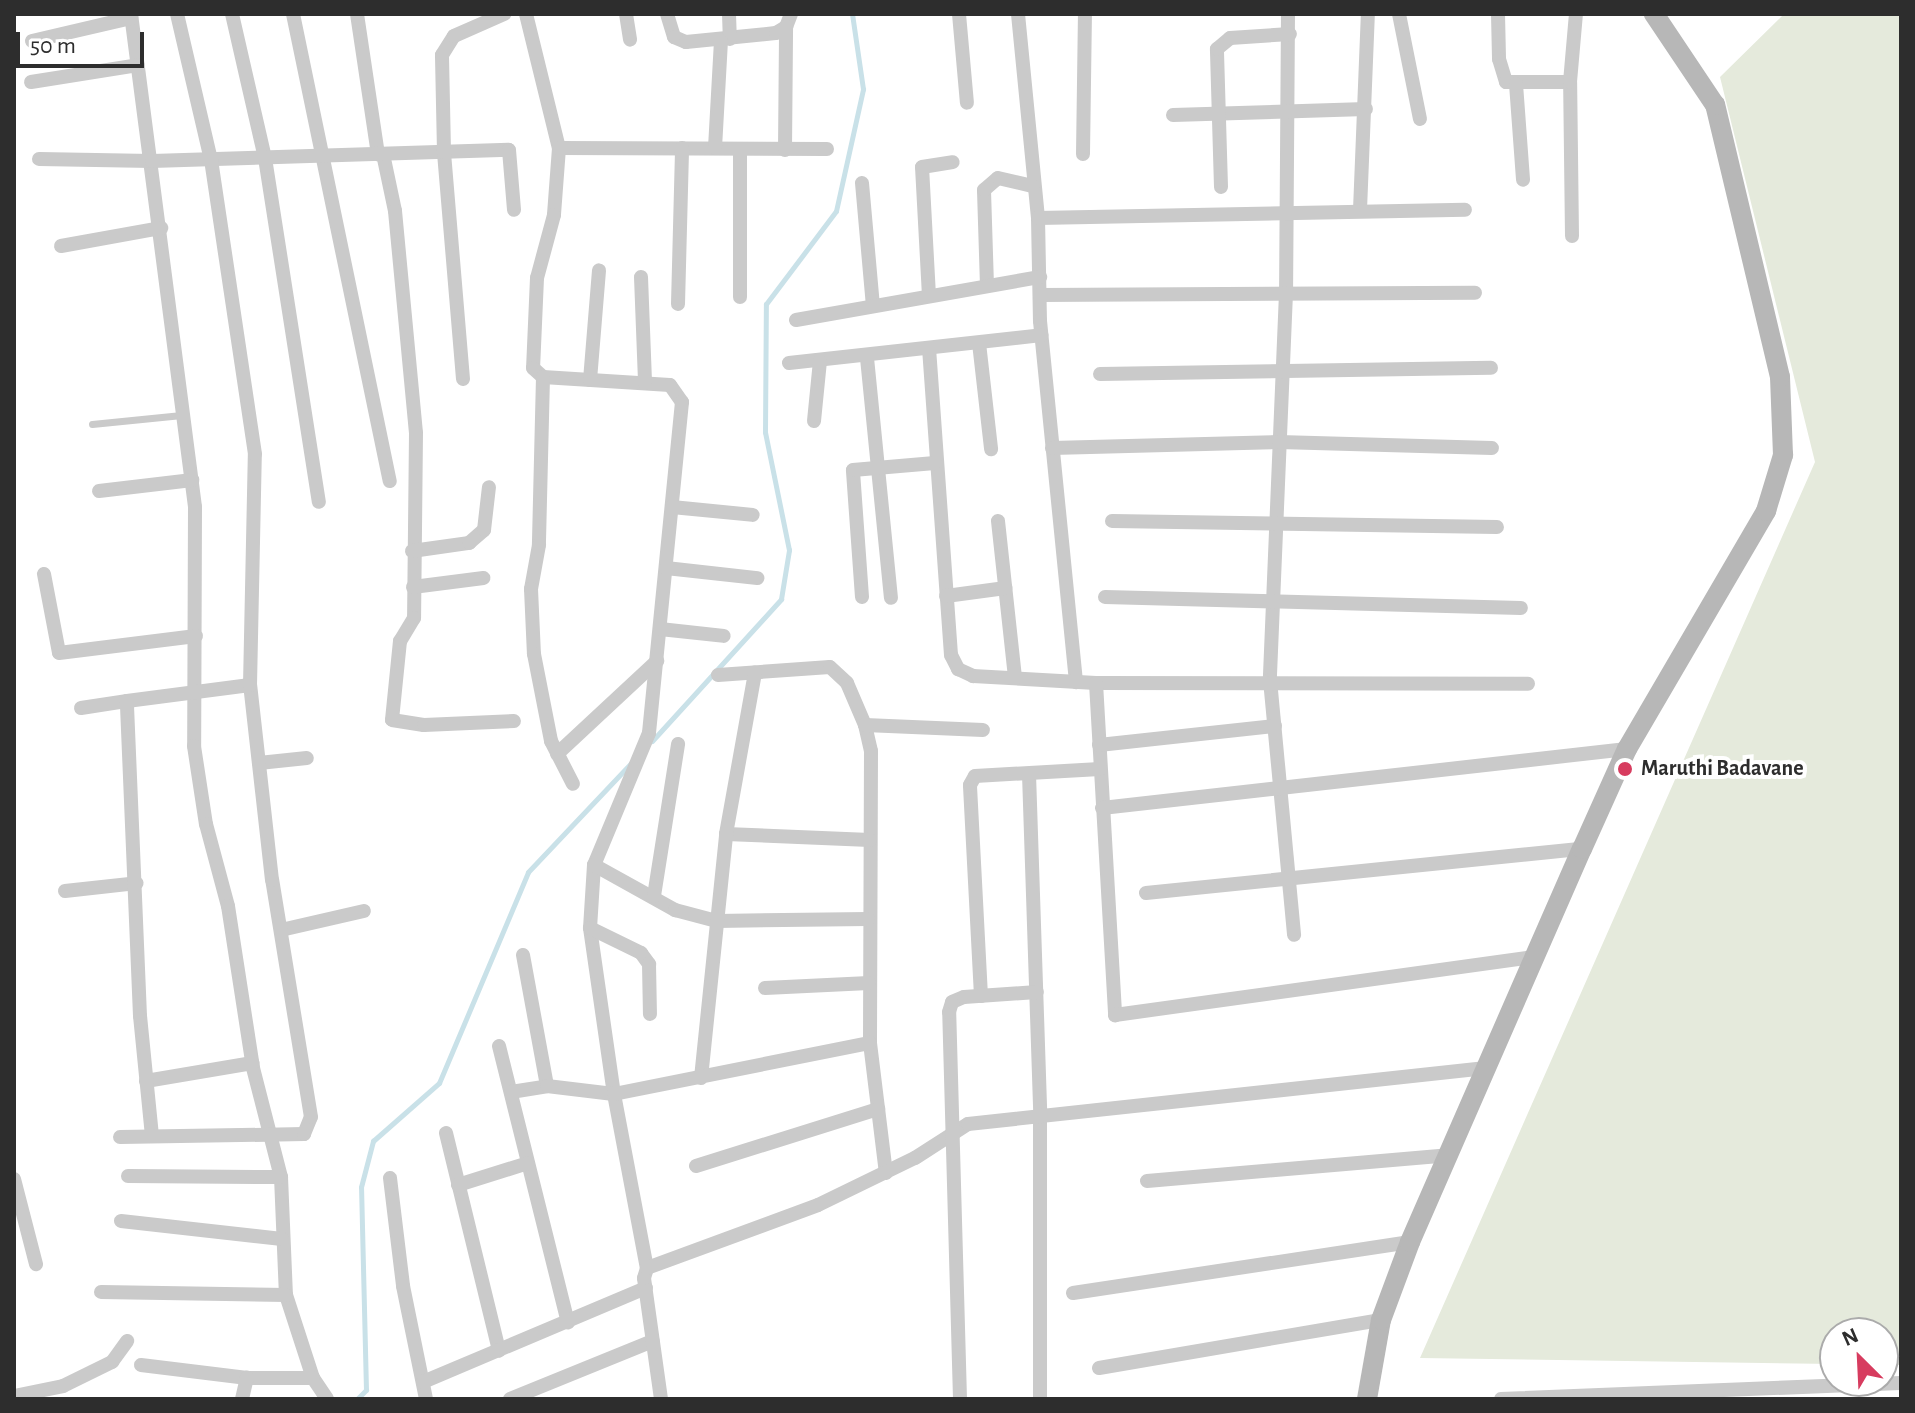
<!DOCTYPE html>
<style>
body{margin:0}
#map{position:relative;width:1915px;height:1413px;overflow:hidden;background:#fff;font-family:"Alegreya Sans",sans-serif}
div>[style]{position:absolute}
[style*='--x']{left:calc(var(--x)*1px);top:calc(var(--y)*1px);width:calc(var(--w)*1px);rotate:calc(var(--a)*1deg)}
.green>*{inset:0;background:#e5eadc}
.stream>*{height:5px;margin:-2.5px;padding:0 2.5px;transform-origin:2.5px;border-radius:2.5px;background:#c9e1e8}
.lane>*{height:7px;margin:-3.5px;padding:0 3.5px;transform-origin:3.5px;border-radius:3.5px;background:#cacaca}
.street>*{height:14px;margin:-7px;padding:0 7px;transform-origin:7px;border-radius:7px;background:#cacaca}
.secondary>*{height:20px;margin:-10px;padding:0 10px;transform-origin:10px;border-radius:10px;background:#b7b7b7}
.dots>*{width:22px;height:22px;translate:-50% -50%;box-sizing:border-box;border:4px solid #fff;border-radius:50%}
span{translate:-50% -50%;white-space:nowrap;text-align:center;line-height:1.15;-webkit-text-stroke:8px #fff;paint-order:stroke}
.poi-label{font-size:22px;color:#2d2d2d;font-weight:700}
.left{translate:0 -50%;text-align:left}
.frame{position:absolute;inset:0;border:16px solid #2d2d2d;pointer-events:none}
.north{position:absolute;left:1819px;top:1317px;width:80px;height:80px;box-sizing:border-box;background:#fff;border:2px solid #ababab;border-radius:50%;rotate:336deg;font-size:22px;font-weight:700;line-height:32px;text-align:center;color:#2d2d2d}
.north::after{content:'';display:block;margin:auto;width:28px;height:36px;background:#d73c5f;clip-path:polygon(50% 0,100% 100%,50% 72%,0 100%)}
.scale{position:absolute;left:16px;top:32px;width:128px;height:36px;box-sizing:border-box;border:4px solid #2d2d2d;border-top:0;padding-left:10px;font-size:24px;line-height:28px;white-space:nowrap;color:#2d2d2d;-webkit-text-stroke:6px #fff;paint-order:stroke}
</style>
<div id="map">
<div class="green">
<i style="clip-path:polygon(1784px 14px,1901px 14px,1901px 1365px,1883px 1365px,1883px 1333px,1835px 1333px,1835px 1364px,1420px 1358px,1815px 462px,1720px 77px)"></i>
</div>
<div class="stream">
<i style="--x:652;--y:741;--w:192;--a:-47.7"></i>
<i style="--x:781;--y:599;--w:50;--a:-80.7"></i>
<i style="--x:789;--y:550;--w:120;--a:-101.5"></i>
<i style="--x:765;--y:432;--w:128;--a:-89.6"></i>
<i style="--x:766;--y:304;--w:116;--a:-53"></i>
<i style="--x:836;--y:211;--w:125;--a:-77.5"></i>
<i style="--x:863;--y:89;--w:76;--a:-98.3"></i>
<i style="--x:357;--y:1399;--w:13;--a:-45"></i>
<i style="--x:366;--y:1390;--w:203;--a:-91.4"></i>
<i style="--x:361;--y:1187;--w:48;--a:-75.4"></i>
<i style="--x:373;--y:1141;--w:88;--a:-41.3"></i>
<i style="--x:439;--y:1083;--w:229;--a:-67.1"></i>
<i style="--x:528;--y:872;--w:150;--a:-46.6"></i>
</div>
<div class="lane">
<i style="--x:92;--y:424;--w:90;--a:-5.7"></i>
</div>
<div class="street">
<i style="--x:131;--y:14;--w:497;--a:82.6"></i>
<i style="--x:195;--y:507;--w:239;--a:90.2"></i>
<i style="--x:194;--y:746;--w:79;--a:81.3"></i>
<i style="--x:206;--y:824;--w:85;--a:75"></i>
<i style="--x:228;--y:906;--w:164;--a:81.2"></i>
<i style="--x:253;--y:1068;--w:113;--a:75.6"></i>
<i style="--x:281;--y:1177;--w:118;--a:87.6"></i>
<i style="--x:286;--y:1295;--w:87;--a:72"></i>
<i style="--x:313;--y:1378;--w:25;--a:56"></i>
<i style="--x:232;--y:14;--w:148;--a:77.1"></i>
<i style="--x:265;--y:158;--w:348;--a:81.1"></i>
<i style="--x:293;--y:14;--w:477;--a:78.3"></i>
<i style="--x:357;--y:14;--w:142;--a:81.5"></i>
<i style="--x:526;--y:14;--w:138;--a:76.2"></i>
<i style="--x:559;--y:148;--w:67;--a:94.3"></i>
<i style="--x:554;--y:215;--w:65;--a:105.1"></i>
<i style="--x:537;--y:278;--w:90;--a:92.5"></i>
<i style="--x:533;--y:368;--w:13;--a:42"></i>
<i style="--x:543;--y:377;--w:127;--a:3.6"></i>
<i style="--x:670;--y:385;--w:21;--a:55"></i>
<i style="--x:682;--y:402;--w:333;--a:95.7"></i>
<i style="--x:649;--y:733;--w:143;--a:112.6"></i>
<i style="--x:594;--y:865;--w:63;--a:93.6"></i>
<i style="--x:590;--y:928;--w:168;--a:81.8"></i>
<i style="--x:614;--y:1094;--w:177;--a:79.3"></i>
<i style="--x:626;--y:14;--w:26;--a:81"></i>
<i style="--x:667;--y:14;--w:24;--a:73"></i>
<i style="--x:674;--y:37;--w:13;--a:23"></i>
<i style="--x:686;--y:42;--w:90;--a:-5.7"></i>
<i style="--x:776;--y:33;--w:12;--a:-31"></i>
<i style="--x:786;--y:27;--w:14;--a:-69"></i>
<i style="--x:729;--y:14;--w:25;--a:88"></i>
<i style="--x:959;--y:14;--w:89;--a:84.9"></i>
<i style="--x:1018;--y:14;--w:205;--a:84.4"></i>
<i style="--x:1038;--y:218;--w:103;--a:88.9"></i>
<i style="--x:1040;--y:321;--w:363;--a:84.3"></i>
<i style="--x:1288;--y:14;--w:279;--a:90.4"></i>
<i style="--x:1286;--y:293;--w:387;--a:92.4"></i>
<i style="--x:1270;--y:680;--w:256;--a:84.6"></i>
<i style="--x:1399;--y:14;--w:107;--a:78.7"></i>
<i style="--x:1498;--y:14;--w:45;--a:88.7"></i>
<i style="--x:1499;--y:59;--w:24;--a:73"></i>
<i style="--x:1506;--y:82;--w:64;--a:0"></i>
<i style="--x:32;--y:41;--w:102;--a:-13.1"></i>
<i style="--x:31;--y:82;--w:108;--a:-9"></i>
<i style="--x:1516;--y:84;--w:96;--a:85.8"></i>
<i style="--x:1173;--y:115;--w:193;--a:-1.8"></i>
<i style="--x:559;--y:148;--w:268;--a:0.2"></i>
<i style="--x:715;--y:148;--w:107;--a:-86.8"></i>
<i style="--x:785;--y:150;--w:123;--a:-89.5"></i>
<i style="--x:383;--y:154;--w:58;--a:78.1"></i>
<i style="--x:395;--y:211;--w:223;--a:84.6"></i>
<i style="--x:416;--y:433;--w:185;--a:90.6"></i>
<i style="--x:414;--y:618;--w:27;--a:121"></i>
<i style="--x:400;--y:641;--w:79;--a:95.8"></i>
<i style="--x:392;--y:720;--w:32;--a:9"></i>
<i style="--x:424;--y:725;--w:90;--a:-2.5"></i>
<i style="--x:1083;--y:154;--w:140;--a:-89.2"></i>
<i style="--x:39;--y:159;--w:113;--a:1"></i>
<i style="--x:152;--y:161;--w:357;--a:-1.8"></i>
<i style="--x:509;--y:150;--w:60;--a:85.2"></i>
<i style="--x:862;--y:183;--w:123;--a:84.9"></i>
<i style="--x:1221;--y:187;--w:138;--a:-91.7"></i>
<i style="--x:1217;--y:49;--w:17;--a:-40"></i>
<i style="--x:1230;--y:38;--w:60;--a:-3.8"></i>
<i style="--x:1360;--y:210;--w:196;--a:-87.7"></i>
<i style="--x:1038;--y:218;--w:427;--a:-1.1"></i>
<i style="--x:1572;--y:236;--w:154;--a:-90.7"></i>
<i style="--x:1570;--y:82;--w:68;--a:-85"></i>
<i style="--x:61;--y:246;--w:102;--a:-10.2"></i>
<i style="--x:641;--y:277;--w:106;--a:87.8"></i>
<i style="--x:987;--y:286;--w:96;--a:-91.8"></i>
<i style="--x:984;--y:190;--w:18;--a:-41"></i>
<i style="--x:998;--y:178;--w:36;--a:13"></i>
<i style="--x:1040;--y:295;--w:435;--a:-0.3"></i>
<i style="--x:929;--y:296;--w:129;--a:-93.1"></i>
<i style="--x:922;--y:167;--w:31;--a:-9"></i>
<i style="--x:740;--y:297;--w:146;--a:-90"></i>
<i style="--x:678;--y:304;--w:156;--a:-88.5"></i>
<i style="--x:796;--y:320;--w:248;--a:-10"></i>
<i style="--x:979;--y:343;--w:107;--a:83.5"></i>
<i style="--x:929;--y:348;--w:308;--a:85.9"></i>
<i style="--x:951;--y:655;--w:16;--a:63"></i>
<i style="--x:958;--y:669;--w:17;--a:25"></i>
<i style="--x:973;--y:676;--w:123;--a:3.3"></i>
<i style="--x:1096;--y:683;--w:432;--a:0.1"></i>
<i style="--x:867;--y:358;--w:241;--a:84.3"></i>
<i style="--x:789;--y:363;--w:254;--a:-6.3"></i>
<i style="--x:1100;--y:374;--w:391;--a:-0.9"></i>
<i style="--x:543;--y:377;--w:168;--a:91.4"></i>
<i style="--x:539;--y:545;--w:45;--a:100.3"></i>
<i style="--x:531;--y:589;--w:65;--a:87.4"></i>
<i style="--x:534;--y:654;--w:89;--a:78.9"></i>
<i style="--x:551;--y:741;--w:48;--a:62.9"></i>
<i style="--x:463;--y:379;--w:228;--a:-94.8"></i>
<i style="--x:444;--y:152;--w:97;--a:-91.2"></i>
<i style="--x:442;--y:55;--w:22;--a:-58"></i>
<i style="--x:454;--y:36;--w:55;--a:-23.7"></i>
<i style="--x:590;--y:380;--w:110;--a:-85.3"></i>
<i style="--x:814;--y:421;--w:60;--a:-84.3"></i>
<i style="--x:1052;--y:448;--w:227;--a:-1.5"></i>
<i style="--x:1279;--y:442;--w:213;--a:1.6"></i>
<i style="--x:99;--y:491;--w:94;--a:-6.7"></i>
<i style="--x:672;--y:507;--w:81;--a:5.6"></i>
<i style="--x:998;--y:521;--w:158;--a:83.8"></i>
<i style="--x:1112;--y:521;--w:385;--a:0.9"></i>
<i style="--x:412;--y:551;--w:58;--a:-8"></i>
<i style="--x:469;--y:543;--w:20;--a:-41"></i>
<i style="--x:484;--y:530;--w:43;--a:-83.4"></i>
<i style="--x:666;--y:568;--w:92;--a:6.3"></i>
<i style="--x:44;--y:574;--w:80;--a:79.2"></i>
<i style="--x:59;--y:653;--w:138;--a:-7.1"></i>
<i style="--x:413;--y:587;--w:71;--a:-7.3"></i>
<i style="--x:946;--y:596;--w:60;--a:-7.7"></i>
<i style="--x:862;--y:597;--w:127;--a:-94.1"></i>
<i style="--x:853;--y:470;--w:82;--a:-4.9"></i>
<i style="--x:1105;--y:597;--w:416;--a:1.5"></i>
<i style="--x:660;--y:629;--w:64;--a:6.2"></i>
<i style="--x:718;--y:675;--w:112;--a:-4.1"></i>
<i style="--x:830;--y:667;--w:23;--a:43"></i>
<i style="--x:847;--y:683;--w:46;--a:66.8"></i>
<i style="--x:865;--y:725;--w:27;--a:77"></i>
<i style="--x:871;--y:751;--w:292;--a:90.2"></i>
<i style="--x:870;--y:1043;--w:131;--a:83"></i>
<i style="--x:1096;--y:683;--w:333;--a:86.7"></i>
<i style="--x:1115;--y:1015;--w:424;--a:-7.9"></i>
<i style="--x:81;--y:708;--w:47;--a:-8.7"></i>
<i style="--x:865;--y:725;--w:118;--a:2.4"></i>
<i style="--x:1099;--y:745;--w:177;--a:-6.2"></i>
<i style="--x:557;--y:754;--w:137;--a:-42.9"></i>
<i style="--x:259;--y:763;--w:48;--a:-5.9"></i>
<i style="--x:1029;--y:774;--w:340;--a:88.1"></i>
<i style="--x:1040;--y:1114;--w:285;--a:90"></i>
<i style="--x:1102;--y:808;--w:528;--a:-6.41"></i>
<i style="--x:726;--y:834;--w:144;--a:2.4"></i>
<i style="--x:594;--y:865;--w:93;--a:29.1"></i>
<i style="--x:675;--y:910;--w:43;--a:14.7"></i>
<i style="--x:717;--y:921;--w:151;--a:-0.8"></i>
<i style="--x:65;--y:891;--w:72;--a:-6.3"></i>
<i style="--x:1146;--y:893;--w:438;--a:-5.8"></i>
<i style="--x:654;--y:896;--w:154;--a:-81"></i>
<i style="--x:590;--y:928;--w:57;--a:26.1"></i>
<i style="--x:641;--y:953;--w:14;--a:54"></i>
<i style="--x:649;--y:964;--w:50;--a:88.9"></i>
<i style="--x:281;--y:930;--w:85;--a:-12.9"></i>
<i style="--x:523;--y:955;--w:133;--a:79.6"></i>
<i style="--x:765;--y:988;--w:104;--a:-2.8"></i>
<i style="--x:981;--y:996;--w:211;--a:-93"></i>
<i style="--x:970;--y:785;--w:10;--a:-61"></i>
<i style="--x:975;--y:776;--w:125;--a:-3.2"></i>
<i style="--x:499;--y:1046;--w:285;--a:76"></i>
<i style="--x:701;--y:1078;--w:245;--a:-84.1"></i>
<i style="--x:726;--y:834;--w:164;--a:-79.8"></i>
<i style="--x:146;--y:1081;--w:108;--a:-9.6"></i>
<i style="--x:511;--y:1092;--w:36;--a:-9"></i>
<i style="--x:547;--y:1086;--w:67;--a:6.8"></i>
<i style="--x:614;--y:1094;--w:261;--a:-11.3"></i>
<i style="--x:446;--y:1133;--w:224;--a:76.3"></i>
<i style="--x:152;--y:1136;--w:121;--a:-95.7"></i>
<i style="--x:140;--y:1016;--w:315;--a:-92.4"></i>
<i style="--x:127;--y:701;--w:124;--a:-7.4"></i>
<i style="--x:120;--y:1137;--w:184;--a:-0.9"></i>
<i style="--x:304;--y:1134;--w:18;--a:-68"></i>
<i style="--x:311;--y:1117;--w:240;--a:-99.3"></i>
<i style="--x:272;--y:880;--w:196;--a:-96.4"></i>
<i style="--x:250;--y:685;--w:231;--a:-88.8"></i>
<i style="--x:255;--y:454;--w:297;--a:-98.5"></i>
<i style="--x:211;--y:160;--w:150;--a:-103.1"></i>
<i style="--x:696;--y:1166;--w:191;--a:-17.4"></i>
<i style="--x:128;--y:1176;--w:153;--a:0.4"></i>
<i style="--x:390;--y:1178;--w:109;--a:83.1"></i>
<i style="--x:403;--y:1286;--w:115;--a:78.5"></i>
<i style="--x:14;--y:1179;--w:88;--a:75.5"></i>
<i style="--x:1147;--y:1181;--w:302;--a:-4.9"></i>
<i style="--x:458;--y:1185;--w:73;--a:-17.4"></i>
<i style="--x:121;--y:1221;--w:162;--a:6.4"></i>
<i style="--x:101;--y:1292;--w:185;--a:0.9"></i>
<i style="--x:1073;--y:1293;--w:341;--a:-8.6"></i>
<i style="--x:141;--y:1365;--w:107;--a:7"></i>
<i style="--x:247;--y:1378;--w:66;--a:0"></i>
<i style="--x:1099;--y:1368;--w:286;--a:-9.7"></i>
<i style="--x:423;--y:1382;--w:242;--a:-22.9"></i>
<i style="--x:14;--y:1396;--w:50;--a:-11.5"></i>
<i style="--x:63;--y:1386;--w:55;--a:-26.1"></i>
<i style="--x:112;--y:1362;--w:26;--a:-54"></i>
<i style="--x:242;--y:1399;--w:22;--a:-77"></i>
<i style="--x:510;--y:1399;--w:154;--a:-22.1"></i>
<i style="--x:661;--y:1399;--w:122;--a:-98"></i>
<i style="--x:644;--y:1278;--w:10;--a:-73"></i>
<i style="--x:647;--y:1268;--w:182;--a:-20.2"></i>
<i style="--x:818;--y:1205;--w:108;--a:-25.9"></i>
<i style="--x:915;--y:1158;--w:63;--a:-32.7"></i>
<i style="--x:968;--y:1124;--w:521;--a:-6.17"></i>
<i style="--x:960;--y:1399;--w:387;--a:-91.6"></i>
<i style="--x:949;--y:1012;--w:10;--a:-73"></i>
<i style="--x:952;--y:1002;--w:13;--a:-23"></i>
<i style="--x:964;--y:997;--w:73;--a:-3.9"></i>
<i style="--x:1501;--y:1399;--w:400;--a:-2.3"></i>
</div>
<div class="secondary">
<i style="--x:1367;--y:1399;--w:80;--a:-80"></i>
<i style="--x:1381;--y:1320;--w:83;--a:-69.6"></i>
<i style="--x:1410;--y:1242;--w:429;--a:-66.4"></i>
<i style="--x:1582;--y:849;--w:110;--a:-65.8"></i>
<i style="--x:1627;--y:749;--w:276;--a:-59.7"></i>
<i style="--x:1766;--y:511;--w:59;--a:-73.1"></i>
<i style="--x:1783;--y:455;--w:78;--a:-92.2"></i>
<i style="--x:1780;--y:377;--w:280;--a:-103.4"></i>
<i style="--x:1715;--y:105;--w:110;--a:-123.8"></i>
</div>
<div class="dots">
<i style="left:1625px;top:769px;background:#d73c5f"></i>
</div>
<div class="poi-label">
<span class="left" style="left:1641px;top:769px">Maruthi Badavane</span>
</div>
<div class="frame"></div>
<div class="north">N</div>
<div class="scale">50 m</div>
</div>
